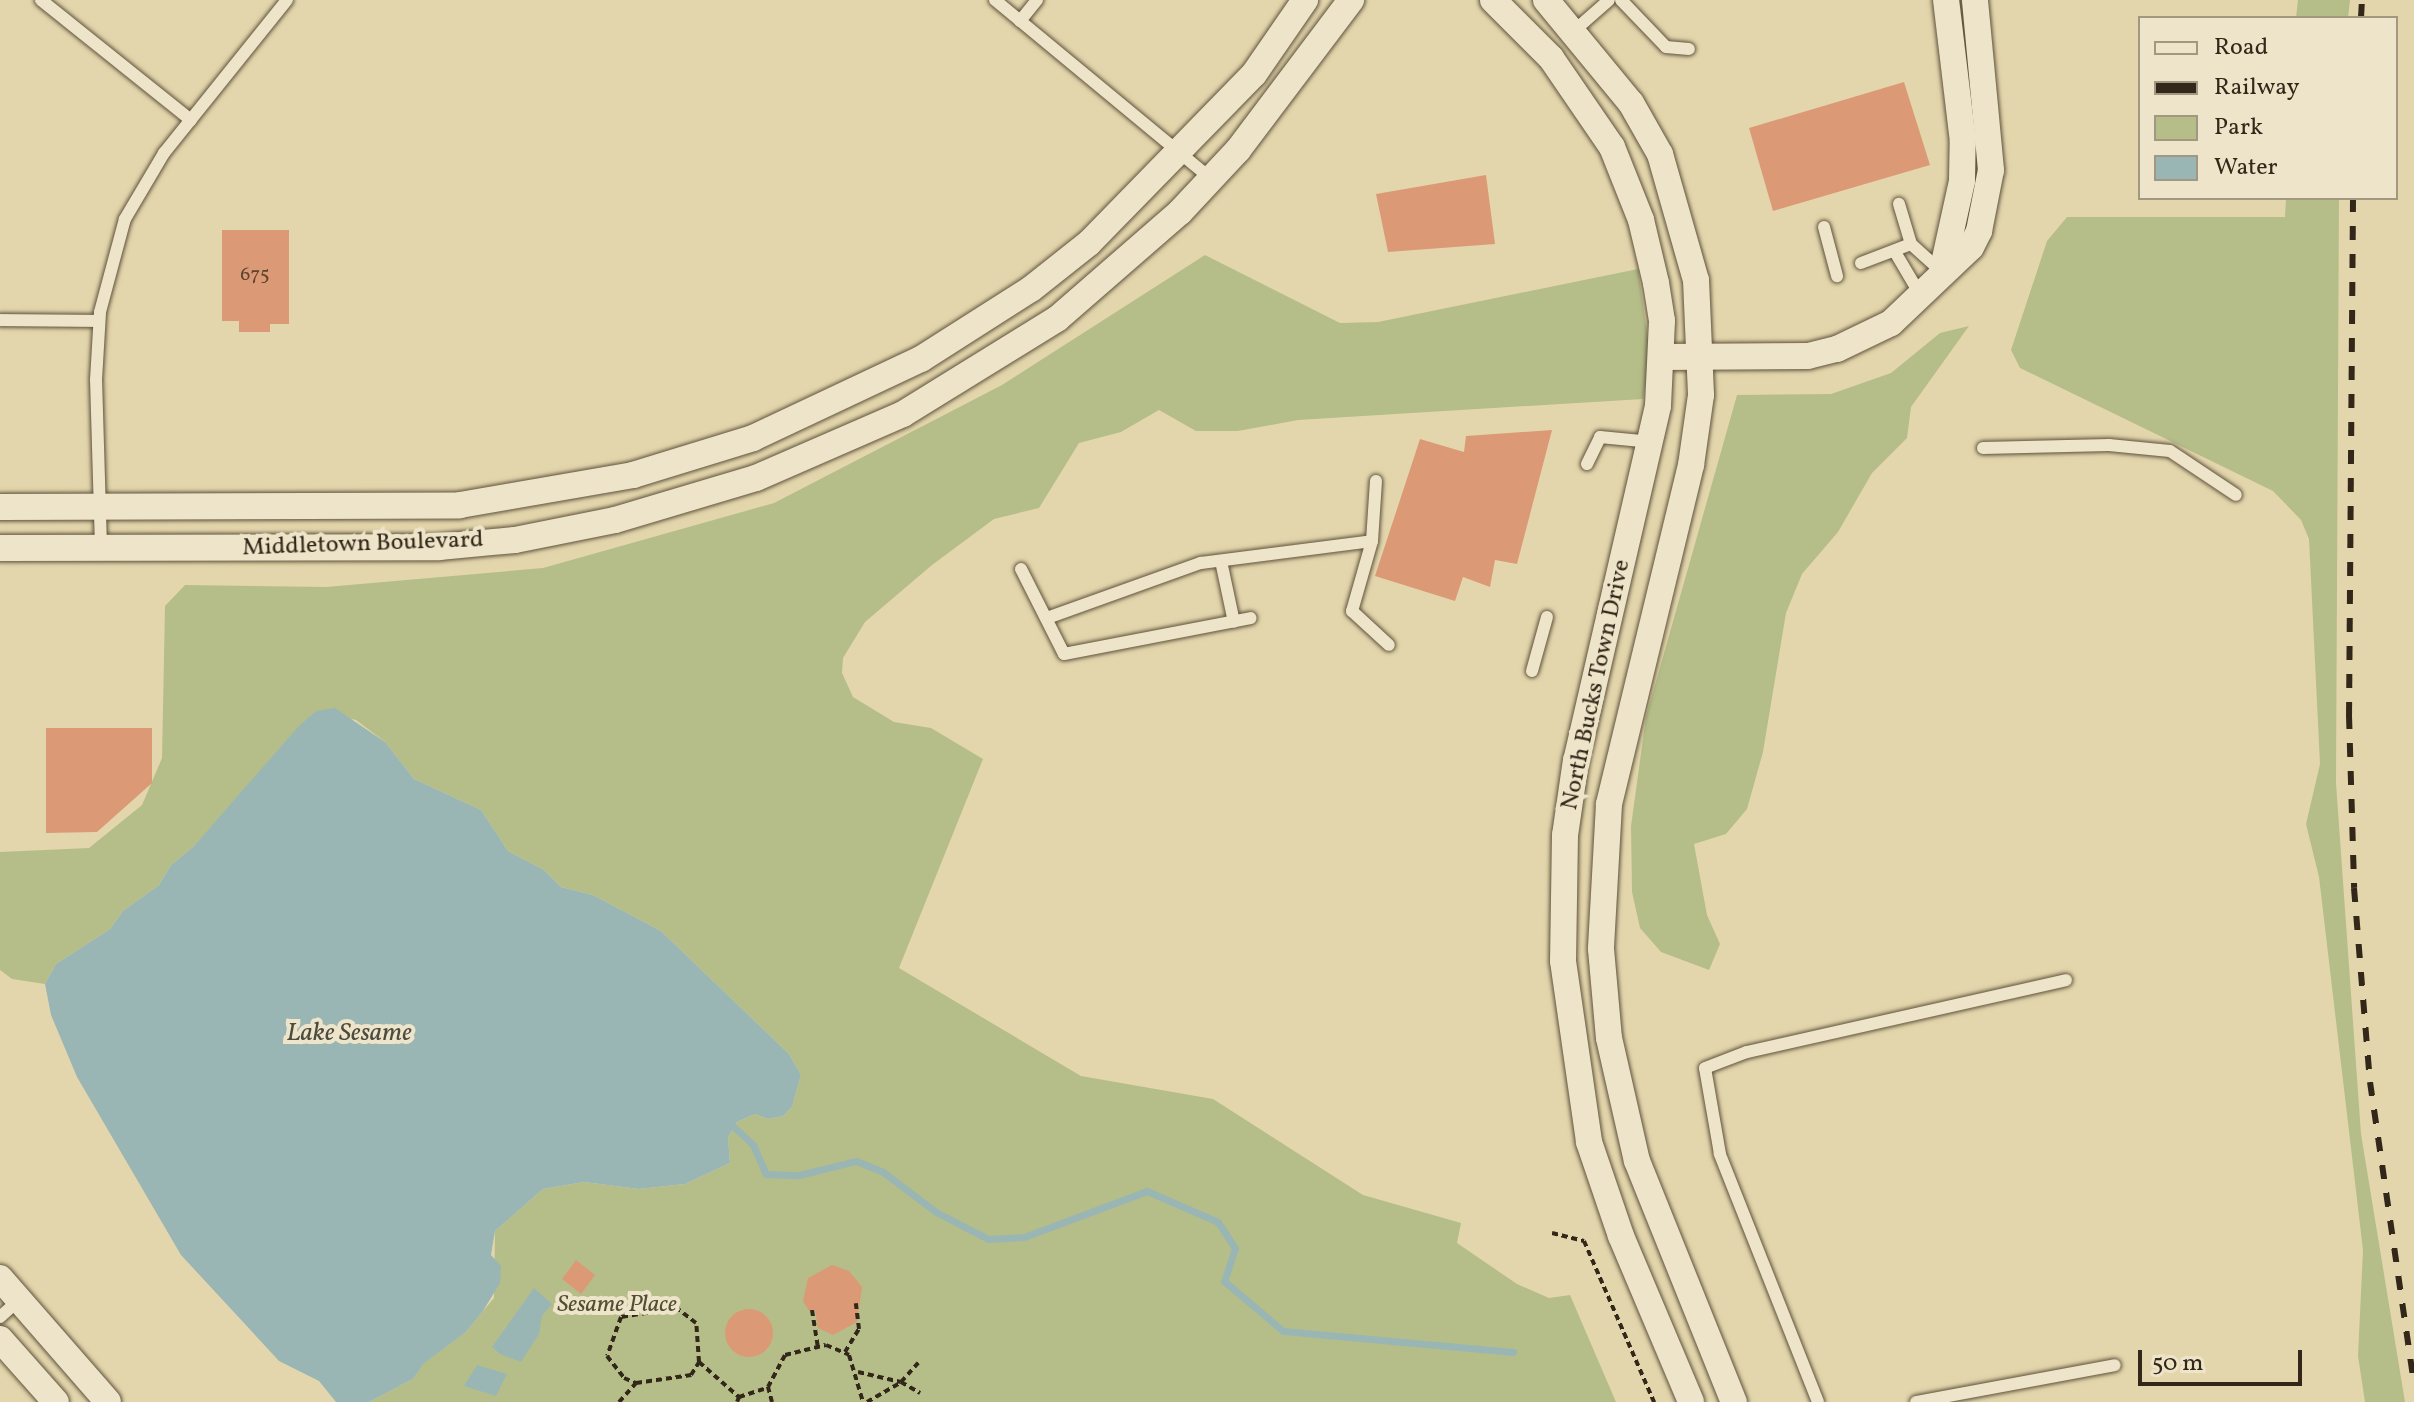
<!DOCTYPE html>
<style>
body{margin:0}
#map{position:relative;width:2414px;height:1402px;overflow:hidden;background:#e4d6ac;font-family:Vollkorn,serif}
div>[style]{position:absolute}
[style*='--x']{left:calc(var(--x)*1px);top:calc(var(--y)*1px);width:calc(var(--w)*1px);rotate:calc(var(--a)*1deg)}
.green>*{inset:0;background:#b5be89}
.water>*{inset:0;background:#9ab6b4}
.stream>*{height:7px;margin:-3.5px;padding:0 3.5px;transform-origin:3.5px;border-radius:3.5px;background:#9ab6b4}
.building>*{inset:0;background:#db9a75}
.round{border-radius:50%}
.path>*{height:4px;margin-top:-2px;transform-origin:0;background:repeating-linear-gradient(90deg,#322718 0 6px,transparent 0 10px)}
.roads{filter:drop-shadow(0 0 2px #5e533d) drop-shadow(0 0 2px #5e533d)}
.lane>*{height:12px;margin:-6px;padding:0 6px;transform-origin:6px;border-radius:6px;background:#ede4c9}
.street>*{height:26px;margin:-13px;padding:0 13px;transform-origin:13px;border-radius:13px;background:#ede4c9}
.rail>*{height:6px;margin-top:-3px;transform-origin:0;background:repeating-linear-gradient(90deg,#322718 0 14px,transparent 0 28px)}
span{translate:-50% -50%;white-space:nowrap;text-align:center;line-height:1.15;-webkit-text-stroke:8px #ede4c9;paint-order:stroke}
.number-label{font-size:20px;color:#5c442f}
.number-label span{-webkit-text-stroke-width:0}
.street-label{font-size:24px;color:#322718}
.park-label{font-size:24px;color:#534d34;font-style:italic}
.water-label{font-size:26px;color:#4c4b3f;font-style:italic}
.legend{position:absolute;left:2138px;top:16px;width:260px;height:184px;box-sizing:border-box;background:#ede4c9;border:2px solid #a29882;margin:0;padding:10px 14px;list-style:none;font-size:24px;color:#322718}
.legend li{display:flex;align-items:center;gap:16px;height:40px}
.legend b{width:40px;border:2px solid #a29882}
.scale{position:absolute;left:2138px;top:1350px;width:164px;height:36px;box-sizing:border-box;border:4px solid #322718;border-top:0;padding-left:10px;font-size:24px;line-height:28px;white-space:nowrap;color:#322718;-webkit-text-stroke:6px #ede4c9;paint-order:stroke}
</style>
<div id="map">
<div class="green">
<i style="clip-path:polygon(2298px 0,2350px 0,2348px 18px,2296px 18px)"></i>
<i style="clip-path:polygon(2286px 198px,2339px 198px,2336px 783px,2361px 1134px,2405px 1402px,2365px 1402px,2358px 1356px,2363px 1250px,2319px 877px,2306px 824px,2320px 764px,2309px 539px,2301px 520px,2273px 491px,2020px 368px,2011px 350px,2047px 241px,2067px 217px,2285px 217px)"></i>
<i style="clip-path:polygon(1205px 255px,1340px 323px,1378px 322px,1638px 269px,1650px 354px,1643px 399px,1298px 420px,1238px 431px,1196px 431px,1159px 410px,1121px 432px,1079px 443px,1039px 508px,994px 519px,932px 565px,865px 622px,843px 658px,842px 673px,853px 697px,894px 722px,931px 728px,983px 759px,899px 968px,1081px 1076px,1213px 1099px,1363px 1195px,1461px 1223px,1457px 1243px,1517px 1284px,1549px 1298px,1570px 1295px,1616px 1402px,369px 1402px,413px 1379px,422px 1364px,466px 1332px,483px 1311px,494px 1298px,495px 1231px,543px 1189px,584px 1182px,639px 1189px,685px 1184px,730px 1163px,728px 1137px,737px 1122px,755px 1114px,768px 1119px,783px 1116px,792px 1107px,801px 1075px,789px 1054px,661px 931px,593px 895px,561px 887px,544px 870px,508px 851px,481px 810px,414px 779px,385px 742px,356px 720px,316px 711px,194px 846px,171px 865px,159px 885px,123px 911px,110px 929px,56px 964px,45px 984px,12px 979px,0 970px,0 852px,89px 848px,142px 805px,162px 758px,165px 606px,185px 585px,326px 587px,543px 568px,774px 503px,1002px 385px)"></i>
<i style="clip-path:polygon(1969px 326px,1911px 407px,1907px 438px,1872px 473px,1838px 532px,1802px 574px,1786px 613px,1763px 752px,1747px 809px,1726px 834px,1694px 844px,1707px 915px,1720px 944px,1709px 970px,1661px 952px,1640px 928px,1632px 892px,1631px 826px,1646px 717px,1737px 395px,1831px 394px,1891px 373px,1940px 333px)"></i>
</div>
<div class="water">
<i style="clip-path:polygon(335px 708px,385px 742px,414px 779px,481px 810px,508px 851px,544px 870px,561px 887px,593px 895px,661px 931px,789px 1054px,801px 1075px,792px 1107px,783px 1116px,768px 1119px,755px 1114px,737px 1122px,728px 1137px,730px 1163px,685px 1184px,639px 1189px,584px 1182px,543px 1189px,495px 1231px,491px 1255px,501px 1266px,500px 1283px,483px 1311px,466px 1332px,423px 1364px,413px 1379px,369px 1402px,336px 1402px,319px 1381px,279px 1361px,181px 1255px,77px 1077px,51px 1015px,45px 984px,56px 964px,110px 929px,123px 911px,159px 885px,171px 865px,194px 846px,298px 727px,316px 711px)"></i>
<i style="clip-path:polygon(534px 1288px,552px 1304px,542px 1316px,539px 1334px,521px 1362px,500px 1354px,492px 1347px)"></i>
<i style="clip-path:polygon(477px 1365px,507px 1374px,496px 1396px,464px 1386px)"></i>
</div>
<div class="stream">
<i style="--x:734;--y:1127;--w:26;--a:43"></i>
<i style="--x:753;--y:1145;--w:32;--a:66"></i>
<i style="--x:766;--y:1174;--w:33;--a:2"></i>
<i style="--x:799;--y:1175;--w:59;--a:-13.8"></i>
<i style="--x:856;--y:1161;--w:29;--a:22"></i>
<i style="--x:883;--y:1172;--w:66;--a:37"></i>
<i style="--x:936;--y:1212;--w:59;--a:27.4"></i>
<i style="--x:988;--y:1239;--w:36;--a:-3"></i>
<i style="--x:1024;--y:1237;--w:131;--a:-20.5"></i>
<i style="--x:1147;--y:1191;--w:77;--a:23.6"></i>
<i style="--x:1218;--y:1222;--w:31;--a:57"></i>
<i style="--x:1235;--y:1248;--w:35;--a:108"></i>
<i style="--x:1224;--y:1281;--w:77;--a:40.3"></i>
<i style="--x:1283;--y:1331;--w:231;--a:5.2"></i>
</div>
<div class="building">
<i style="clip-path:polygon(1904px 82px,1930px 165px,1773px 211px,1749px 128px)"></i>
<i style="clip-path:polygon(1486px 175px,1495px 244px,1388px 252px,1376px 194px)"></i>
<i style="clip-path:polygon(222px 230px,289px 230px,289px 324px,270px 324px,270px 332px,239px 332px,239px 321px,222px 321px)"></i>
<i style="clip-path:polygon(1552px 430px,1517px 564px,1495px 560px,1490px 587px,1463px 577px,1455px 601px,1375px 576px,1420px 439px,1464px 452px,1466px 436px)"></i>
<i style="clip-path:polygon(46px 728px,152px 728px,152px 783px,97px 832px,46px 833px)"></i>
<i style="clip-path:polygon(576px 1260px,595px 1275px,581px 1294px,562px 1279px)"></i>
<i style="clip-path:polygon(832px 1265px,849px 1271px,862px 1287px,857px 1322px,833px 1335px,818px 1328px,815px 1310px,809px 1311px,803px 1301px,808px 1278px)"></i>
<i class="round" style="left:725px;top:1309px;width:48px;height:48px"></i>
</div>
<div class="path">
<i style="--x:1552;--y:1233;--w:33;--a:14"></i>
<i style="--x:1584;--y:1241;--w:176;--a:66.5"></i>
<i style="--x:812;--y:1310;--w:36;--a:81"></i>
<i style="--x:845;--y:1352;--w:27;--a:-59"></i>
<i style="--x:859;--y:1329;--w:26;--a:-97"></i>
<i style="--x:699;--y:1362;--w:53;--a:41.2"></i>
<i style="--x:739;--y:1397;--w:5;--a:112"></i>
<i style="--x:858;--y:1372;--w:44;--a:13.1"></i>
<i style="--x:901;--y:1382;--w:28;--a:-48"></i>
<i style="--x:739;--y:1397;--w:29;--a:-18"></i>
<i style="--x:619;--y:1402;--w:25;--a:-48"></i>
<i style="--x:636;--y:1383;--w:56;--a:-8.3"></i>
<i style="--x:691;--y:1375;--w:15;--a:-58"></i>
<i style="--x:699;--y:1362;--w:39;--a:-94"></i>
<i style="--x:696;--y:1323;--w:24;--a:-142"></i>
<i style="--x:677;--y:1308;--w:57;--a:170.9"></i>
<i style="--x:621;--y:1317;--w:41;--a:109.7"></i>
<i style="--x:607;--y:1356;--w:28;--a:52"></i>
<i style="--x:624;--y:1378;--w:13;--a:23"></i>
<i style="--x:772;--y:1402;--w:16;--a:-105"></i>
<i style="--x:768;--y:1387;--w:36;--a:-62"></i>
<i style="--x:785;--y:1355;--w:42;--a:-13.7"></i>
<i style="--x:826;--y:1345;--w:25;--a:23"></i>
<i style="--x:849;--y:1355;--w:49;--a:73.4"></i>
<i style="--x:867;--y:1402;--w:39;--a:-30"></i>
<i style="--x:901;--y:1382;--w:22;--a:30"></i>
</div>
<div class="roads">
<div class="lane">
<i style="--x:41;--y:0;--w:192;--a:38.7"></i>
<i style="--x:995;--y:0;--w:281;--a:39.6"></i>
<i style="--x:1621;--y:0;--w:65;--a:46.2"></i>
<i style="--x:1666;--y:47;--w:23;--a:5"></i>
<i style="--x:1020;--y:21;--w:27;--a:-51"></i>
<i style="--x:1575;--y:30;--w:45;--a:-41.4"></i>
<i style="--x:1824;--y:227;--w:51;--a:75.1"></i>
<i style="--x:1911;--y:244;--w:42;--a:42.1"></i>
<i style="--x:1895;--y:252;--w:51;--a:59.4"></i>
<i style="--x:1861;--y:263;--w:53;--a:-20.8"></i>
<i style="--x:1911;--y:244;--w:42;--a:-106.7"></i>
<i style="--x:0;--y:320;--w:99;--a:0.6"></i>
<i style="--x:1983;--y:448;--w:126;--a:-1.4"></i>
<i style="--x:2109;--y:445;--w:61;--a:5.6"></i>
<i style="--x:2170;--y:451;--w:79;--a:33.7"></i>
<i style="--x:1587;--y:464;--w:30;--a:-64"></i>
<i style="--x:1600;--y:437;--w:52;--a:5.5"></i>
<i style="--x:1376;--y:481;--w:60;--a:93.8"></i>
<i style="--x:1372;--y:541;--w:73;--a:105.9"></i>
<i style="--x:1352;--y:611;--w:50;--a:42.6"></i>
<i style="--x:101;--y:547;--w:167;--a:-91.7"></i>
<i style="--x:96;--y:380;--w:68;--a:-86.6"></i>
<i style="--x:100;--y:312;--w:96;--a:-75"></i>
<i style="--x:125;--y:219;--w:77;--a:-59.4"></i>
<i style="--x:164;--y:153;--w:196;--a:-51.2"></i>
<i style="--x:1221;--y:561;--w:62;--a:78"></i>
<i style="--x:1021;--y:569;--w:95;--a:63.2"></i>
<i style="--x:1064;--y:654;--w:190;--a:-10.9"></i>
<i style="--x:1047;--y:618;--w:164;--a:-19.7"></i>
<i style="--x:1201;--y:563;--w:172;--a:-7.3"></i>
<i style="--x:1532;--y:671;--w:56;--a:-74.5"></i>
<i style="--x:0;--y:1317;--w:25;--a:-42"></i>
<i style="--x:1818;--y:1402;--w:267;--a:-111.6"></i>
<i style="--x:1720;--y:1154;--w:87;--a:-99.9"></i>
<i style="--x:1705;--y:1068;--w:45;--a:-20.9"></i>
<i style="--x:1747;--y:1052;--w:327;--a:-12.7"></i>
<i style="--x:1916;--y:1402;--w:202;--a:-10.5"></i>
</div>
<div class="street">
<i style="--x:1493;--y:0;--w:82;--a:45"></i>
<i style="--x:1551;--y:58;--w:108;--a:55.6"></i>
<i style="--x:1612;--y:147;--w:79;--a:68.3"></i>
<i style="--x:1641;--y:220;--w:65;--a:76.6"></i>
<i style="--x:1656;--y:283;--w:38;--a:81"></i>
<i style="--x:1662;--y:321;--w:85;--a:92.7"></i>
<i style="--x:1658;--y:406;--w:363;--a:103"></i>
<i style="--x:1576;--y:760;--w:76;--a:98.3"></i>
<i style="--x:1565;--y:835;--w:126;--a:90.9"></i>
<i style="--x:1563;--y:961;--w:183;--a:81.8"></i>
<i style="--x:1589;--y:1142;--w:99;--a:71.2"></i>
<i style="--x:1621;--y:1236;--w:180;--a:67.1"></i>
<i style="--x:1546;--y:0;--w:134;--a:50.5"></i>
<i style="--x:1631;--y:103;--w:59;--a:60.4"></i>
<i style="--x:1660;--y:154;--w:131;--a:74.1"></i>
<i style="--x:1696;--y:280;--w:115;--a:87.5"></i>
<i style="--x:1701;--y:395;--w:71;--a:98.1"></i>
<i style="--x:1691;--y:465;--w:349;--a:103.6"></i>
<i style="--x:1609;--y:804;--w:145;--a:93.2"></i>
<i style="--x:1601;--y:949;--w:89;--a:84.9"></i>
<i style="--x:1609;--y:1038;--w:126;--a:77.2"></i>
<i style="--x:1637;--y:1161;--w:260;--a:68.1"></i>
<i style="--x:1942;--y:272;--w:93;--a:-77.6"></i>
<i style="--x:1962;--y:181;--w:39;--a:-89"></i>
<i style="--x:1963;--y:142;--w:143;--a:-96.8"></i>
<i style="--x:1662;--y:357;--w:146;--a:-0.4"></i>
<i style="--x:1808;--y:356;--w:30;--a:-14"></i>
<i style="--x:1837;--y:349;--w:60;--a:-25.7"></i>
<i style="--x:1891;--y:323;--w:110;--a:-43.5"></i>
<i style="--x:1971;--y:247;--w:18;--a:-63"></i>
<i style="--x:1979;--y:231;--w:62;--a:-78.9"></i>
<i style="--x:1991;--y:170;--w:171;--a:-95.4"></i>
<i style="--x:0;--y:507;--w:460;--a:-0.2"></i>
<i style="--x:460;--y:505;--w:176;--a:-9.8"></i>
<i style="--x:633;--y:475;--w:126;--a:-17.1"></i>
<i style="--x:753;--y:438;--w:186;--a:-25.2"></i>
<i style="--x:921;--y:359;--w:130;--a:-32.5"></i>
<i style="--x:1031;--y:289;--w:74;--a:-38.4"></i>
<i style="--x:1089;--y:243;--w:236;--a:-45.7"></i>
<i style="--x:1254;--y:74;--w:90;--a:-55.4"></i>
<i style="--x:0;--y:548;--w:439;--a:-0.1"></i>
<i style="--x:439;--y:547;--w:76;--a:-5.3"></i>
<i style="--x:515;--y:540;--w:102;--a:-11.3"></i>
<i style="--x:615;--y:520;--w:147;--a:-16.6"></i>
<i style="--x:756;--y:478;--w:160;--a:-23.5"></i>
<i style="--x:903;--y:414;--w:181;--a:-31.7"></i>
<i style="--x:1057;--y:319;--w:163;--a:-41"></i>
<i style="--x:1180;--y:212;--w:85;--a:-46.9"></i>
<i style="--x:1238;--y:150;--w:188;--a:-53"></i>
<i style="--x:0;--y:1278;--w:164;--a:48.9"></i>
<i style="--x:0;--y:1339;--w:84;--a:48.4"></i>
</div>
</div>
<div class="rail">
<i style="--x:2361;--y:18;--w:18;--a:-87"></i>
<i style="--x:2353;--y:198;--w:517;--a:90.44"></i>
<i style="--x:2349;--y:715;--w:173;--a:88.3"></i>
<i style="--x:2354;--y:888;--w:195;--a:85.3"></i>
<i style="--x:2370;--y:1082;--w:306;--a:81.7"></i>
</div>
<div class="number-label">
<span style="left:255px;top:275px">675</span>
</div>
<div class="street-label">
<span style="left:363px;top:545px;rotate:-2deg">Middletown Boulevard</span>
<span style="left:1597px;top:685px;rotate:-78deg">North Bucks Town Drive</span>
</div>
<div class="park-label">
<span style="left:617px;top:1306px">Sesame Place</span>
</div>
<div class="water-label">
<span style="left:349px;top:1034px">Lake Sesame</span>
</div>
<ul class="legend">
<li><b style="height:10px;background:#ede4c9"></b>Road</li>
<li><b style="height:10px;background:#322718"></b>Railway</li>
<li><b style="height:22px;background:#b5be89"></b>Park</li>
<li><b style="height:22px;background:#9ab6b4"></b>Water</li>
</ul>
<div class="scale">50 m</div>
</div>
